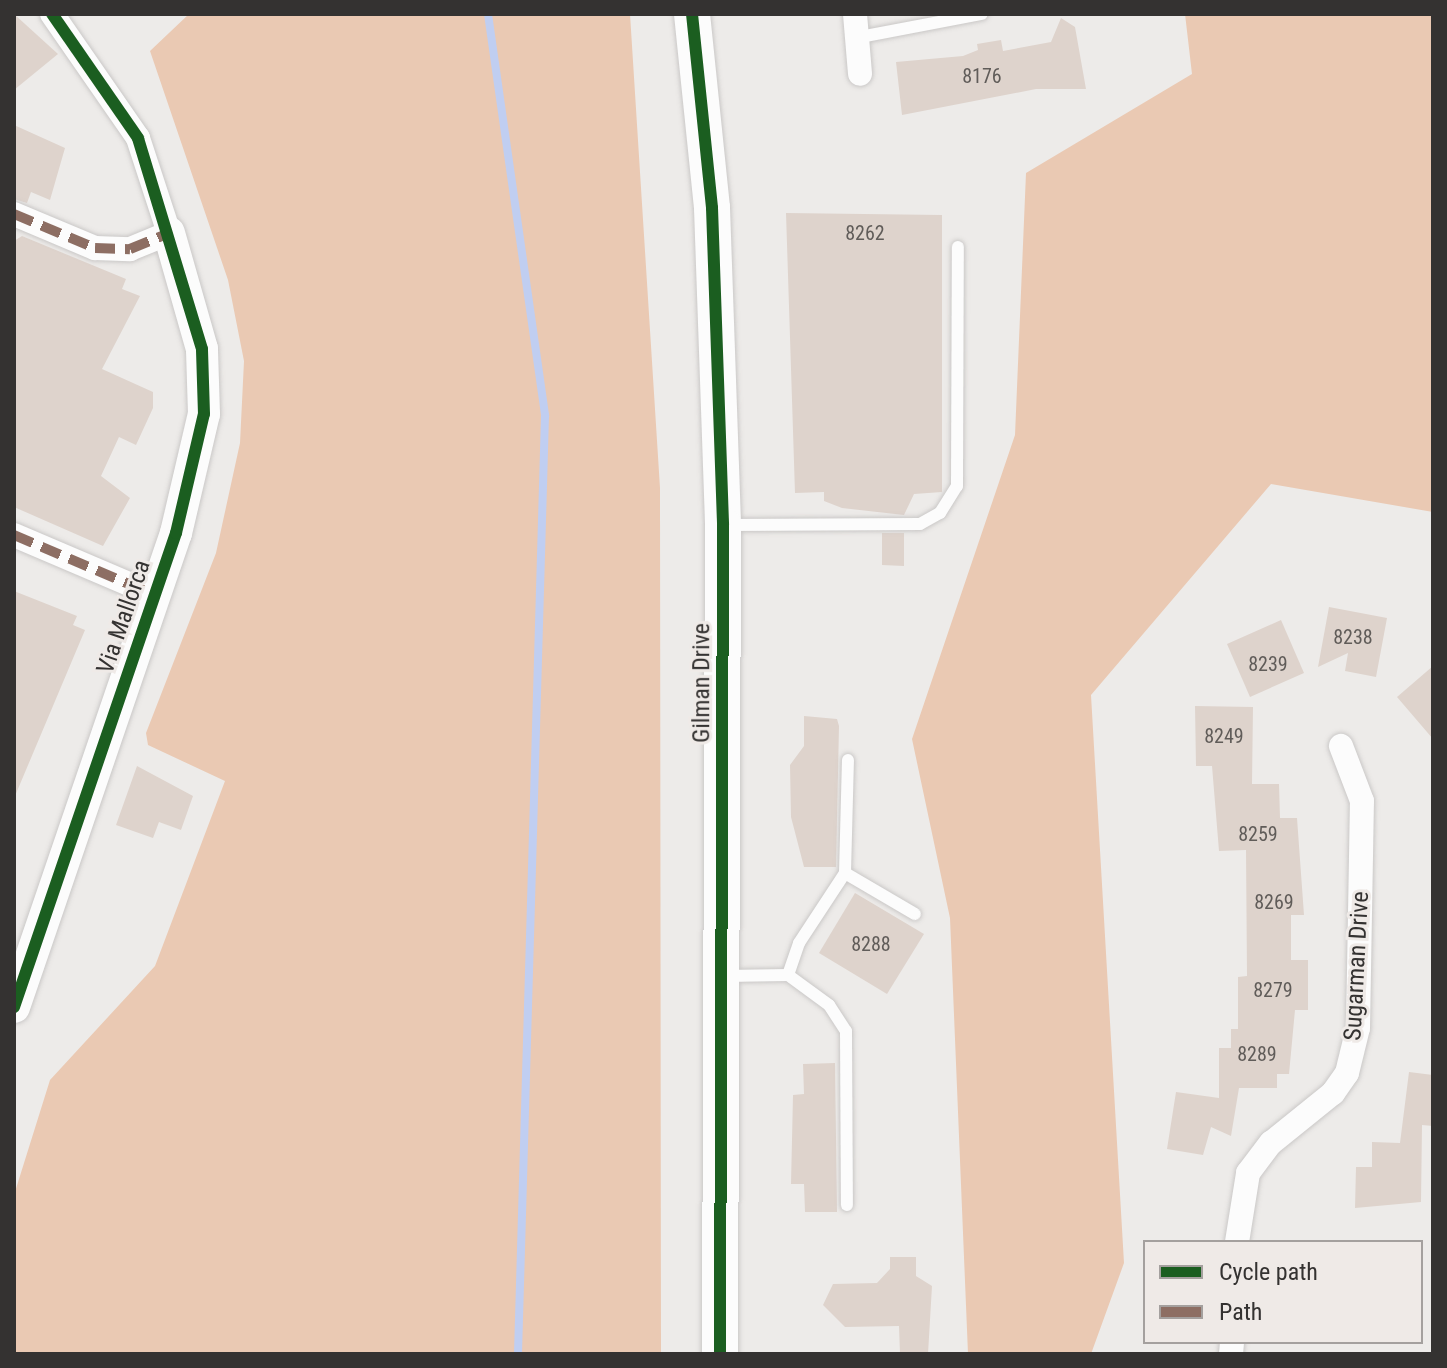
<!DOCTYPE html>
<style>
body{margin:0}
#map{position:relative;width:1447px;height:1368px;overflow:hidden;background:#edebe9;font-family:"Roboto Condensed",sans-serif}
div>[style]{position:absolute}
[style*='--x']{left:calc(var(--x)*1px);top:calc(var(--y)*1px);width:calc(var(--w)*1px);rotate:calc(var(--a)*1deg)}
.green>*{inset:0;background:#eac9b3}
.stream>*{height:8px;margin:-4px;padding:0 4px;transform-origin:4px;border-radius:4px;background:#c0cef1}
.building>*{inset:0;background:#ded3cc}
.roads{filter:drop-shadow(0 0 2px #cac8c7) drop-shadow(0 0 2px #cac8c7)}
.service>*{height:12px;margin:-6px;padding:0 6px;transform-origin:6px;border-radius:6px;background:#fcfcfc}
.minor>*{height:24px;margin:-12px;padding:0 12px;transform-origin:12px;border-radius:12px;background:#fcfcfc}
.tertiary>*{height:32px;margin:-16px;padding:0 16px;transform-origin:16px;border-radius:16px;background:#fcfcfc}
.secondary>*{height:36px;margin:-18px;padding:0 18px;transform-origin:18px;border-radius:18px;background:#fcfcfc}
.quiet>*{height:10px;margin-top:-5px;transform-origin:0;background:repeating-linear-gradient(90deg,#8d6e63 0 20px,transparent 0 30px)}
.cycleway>*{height:12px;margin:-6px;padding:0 6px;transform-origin:6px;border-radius:6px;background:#1b5e20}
span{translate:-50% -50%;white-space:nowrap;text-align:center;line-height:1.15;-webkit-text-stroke:6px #efeae7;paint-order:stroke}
.number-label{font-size:20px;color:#605c59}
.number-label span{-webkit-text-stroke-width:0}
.street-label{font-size:24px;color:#343231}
.frame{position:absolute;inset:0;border:16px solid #343231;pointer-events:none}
.legend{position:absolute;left:1143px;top:1240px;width:280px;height:104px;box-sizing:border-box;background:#efeae7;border:2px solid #a4a09e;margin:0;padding:10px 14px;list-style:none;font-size:24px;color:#343231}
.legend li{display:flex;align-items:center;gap:16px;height:40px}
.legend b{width:40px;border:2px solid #a4a09e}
</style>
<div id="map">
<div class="green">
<i style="clip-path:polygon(189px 14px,630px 14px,660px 488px,661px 1354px,14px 1354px,14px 1195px,50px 1080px,155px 966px,225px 781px,148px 745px,146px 733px,216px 553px,240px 443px,244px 361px,228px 280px,150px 51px)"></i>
<i style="clip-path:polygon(1185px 14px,1433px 14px,1433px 512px,1271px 484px,1091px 695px,1124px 1263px,1091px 1354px,968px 1354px,950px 918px,912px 739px,1015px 435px,1026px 173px,1192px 74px)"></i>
</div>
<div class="stream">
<i style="--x:488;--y:14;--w:406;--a:81.9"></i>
<i style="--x:545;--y:416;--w:938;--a:91.65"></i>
</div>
<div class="building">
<i style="clip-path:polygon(14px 14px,58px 54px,14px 90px)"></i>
<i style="clip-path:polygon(1061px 18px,1075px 27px,1086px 89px,1036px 89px,902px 115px,896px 62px,963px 56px,978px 50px,977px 44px,1001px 40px,1003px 51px,1051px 42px)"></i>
<i style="clip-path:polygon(14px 125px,65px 148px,50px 200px,31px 192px,27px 203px,14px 199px)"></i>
<i style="clip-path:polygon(786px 213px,942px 215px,942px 492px,914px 494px,904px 515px,842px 508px,824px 501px,824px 492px,795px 493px)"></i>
<i style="clip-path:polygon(22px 236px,126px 279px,122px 289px,140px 296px,102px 369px,153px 392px,153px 408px,136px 445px,119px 437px,101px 476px,130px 498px,103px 546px,14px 507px,14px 241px)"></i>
<i style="clip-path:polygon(882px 533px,904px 533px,904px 566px,882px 565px)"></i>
<i style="clip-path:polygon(14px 591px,77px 616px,73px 625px,85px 630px,15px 796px)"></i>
<i style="clip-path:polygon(1329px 607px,1387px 618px,1376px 677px,1345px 671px,1348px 653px,1318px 667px)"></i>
<i style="clip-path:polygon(1281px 620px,1304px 673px,1250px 697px,1227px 644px)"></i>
<i style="clip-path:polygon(1433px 666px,1433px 739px,1397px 697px)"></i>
<i style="clip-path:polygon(1195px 706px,1253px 707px,1252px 784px,1279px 784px,1280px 818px,1297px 818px,1304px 915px,1291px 915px,1291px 960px,1308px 960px,1308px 1010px,1295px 1010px,1289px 1074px,1277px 1074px,1277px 1088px,1239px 1088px,1231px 1136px,1211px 1127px,1203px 1155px,1167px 1149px,1176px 1092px,1219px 1098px,1219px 1048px,1231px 1048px,1231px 1029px,1238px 1029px,1238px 977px,1247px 976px,1246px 850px,1219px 851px,1212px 766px,1196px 766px)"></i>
<i style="clip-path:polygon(804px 716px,837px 719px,839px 726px,836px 867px,804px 867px,791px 817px,790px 765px,804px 746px)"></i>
<i style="clip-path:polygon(137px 766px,193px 796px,181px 830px,159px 822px,153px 838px,116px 825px)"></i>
<i style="clip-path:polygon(855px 893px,924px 934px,887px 994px,819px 953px)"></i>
<i style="clip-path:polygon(835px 1063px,837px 1212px,805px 1212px,804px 1184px,791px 1184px,793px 1095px,804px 1094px,803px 1064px)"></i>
<i style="clip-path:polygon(1409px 1072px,1433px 1075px,1433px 1126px,1422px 1125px,1421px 1202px,1355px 1208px,1356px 1167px,1372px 1167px,1372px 1142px,1400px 1143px)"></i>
<i style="clip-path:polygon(890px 1257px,916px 1257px,916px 1276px,932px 1286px,928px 1354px,900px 1354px,899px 1326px,845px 1327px,823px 1305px,833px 1284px,877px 1283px,890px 1269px)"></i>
</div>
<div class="roads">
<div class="service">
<i style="--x:860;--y:37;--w:124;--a:-10.7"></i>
<i style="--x:727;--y:525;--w:193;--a:-0.3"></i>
<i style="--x:920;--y:524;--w:23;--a:-29"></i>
<i style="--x:940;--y:513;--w:32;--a:-58"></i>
<i style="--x:957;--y:486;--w:239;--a:-89.8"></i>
<i style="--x:845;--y:873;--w:81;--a:30.4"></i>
<i style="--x:788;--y:975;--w:34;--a:-71"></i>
<i style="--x:799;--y:943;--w:84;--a:-56.7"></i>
<i style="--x:845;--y:873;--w:113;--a:-88.5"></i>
<i style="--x:724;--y:976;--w:64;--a:-0.9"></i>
<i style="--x:788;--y:975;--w:51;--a:36.2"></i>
<i style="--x:829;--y:1005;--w:31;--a:57"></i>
<i style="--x:846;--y:1031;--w:174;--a:89.7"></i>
</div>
<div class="minor">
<i style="--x:855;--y:14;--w:60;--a:85.2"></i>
<i style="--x:14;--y:214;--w:88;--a:22.8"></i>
<i style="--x:95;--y:248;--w:35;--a:2"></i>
<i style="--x:130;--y:249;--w:42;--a:-22.3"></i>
<i style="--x:169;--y:233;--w:100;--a:-108.1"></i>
<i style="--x:138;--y:138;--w:151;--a:-124.7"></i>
<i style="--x:14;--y:535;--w:153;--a:23.1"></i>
<i style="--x:1237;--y:1242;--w:70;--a:-80.9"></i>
<i style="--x:1248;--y:1173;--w:38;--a:-53"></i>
<i style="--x:1271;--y:1143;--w:80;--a:-38.9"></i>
<i style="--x:1333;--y:1093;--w:24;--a:-55"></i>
<i style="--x:1347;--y:1073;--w:46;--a:-76.3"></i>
<i style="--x:1358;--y:1028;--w:227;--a:-89"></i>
<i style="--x:1362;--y:801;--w:59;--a:-110.9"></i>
<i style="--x:1231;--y:1354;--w:12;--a:-85"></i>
</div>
<div class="tertiary">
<i style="--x:14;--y:1007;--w:501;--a:-71.13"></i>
<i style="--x:176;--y:533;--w:122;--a:-76.8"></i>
<i style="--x:204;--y:414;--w:65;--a:-91.8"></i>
<i style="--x:202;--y:349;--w:121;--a:-105.9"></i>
</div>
<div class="secondary">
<i style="--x:692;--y:14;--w:195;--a:84.1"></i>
<i style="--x:712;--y:208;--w:317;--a:88"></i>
<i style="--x:723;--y:525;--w:829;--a:90.21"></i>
</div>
</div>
<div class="quiet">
<i style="--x:14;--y:214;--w:88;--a:22.8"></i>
<i style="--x:95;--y:248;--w:35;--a:2"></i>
<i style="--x:130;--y:249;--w:42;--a:-22.3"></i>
<i style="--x:14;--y:535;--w:153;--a:23.1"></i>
</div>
<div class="cycleway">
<i style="--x:692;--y:14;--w:195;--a:84.1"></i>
<i style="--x:712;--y:208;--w:317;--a:88"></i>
<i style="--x:723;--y:525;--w:829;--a:90.21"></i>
<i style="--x:14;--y:1007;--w:501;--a:-71.13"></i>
<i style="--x:176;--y:533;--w:122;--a:-76.8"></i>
<i style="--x:204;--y:414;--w:65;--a:-91.8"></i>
<i style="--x:202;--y:349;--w:220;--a:-106.9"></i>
<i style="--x:138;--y:138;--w:151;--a:-124.7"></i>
</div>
<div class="number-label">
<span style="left:982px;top:76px">8176</span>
<span style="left:865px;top:233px">8262</span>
<span style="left:1353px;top:637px">8238</span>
<span style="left:1268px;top:664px">8239</span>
<span style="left:1224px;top:736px">8249</span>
<span style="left:1258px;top:834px">8259</span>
<span style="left:1274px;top:902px">8269</span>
<span style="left:871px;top:944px">8288</span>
<span style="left:1273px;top:990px">8279</span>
<span style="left:1257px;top:1054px">8289</span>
</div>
<div class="street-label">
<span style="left:124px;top:617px;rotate:-71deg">Via Mallorca</span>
<span style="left:702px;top:683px;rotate:-90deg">Gilman Drive</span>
<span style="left:1357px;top:966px;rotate:-87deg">Sugarman Drive</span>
</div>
<div class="frame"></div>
<ul class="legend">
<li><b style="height:10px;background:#1b5e20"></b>Cycle path</li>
<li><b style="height:10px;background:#8d6e63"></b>Path</li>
</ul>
</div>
